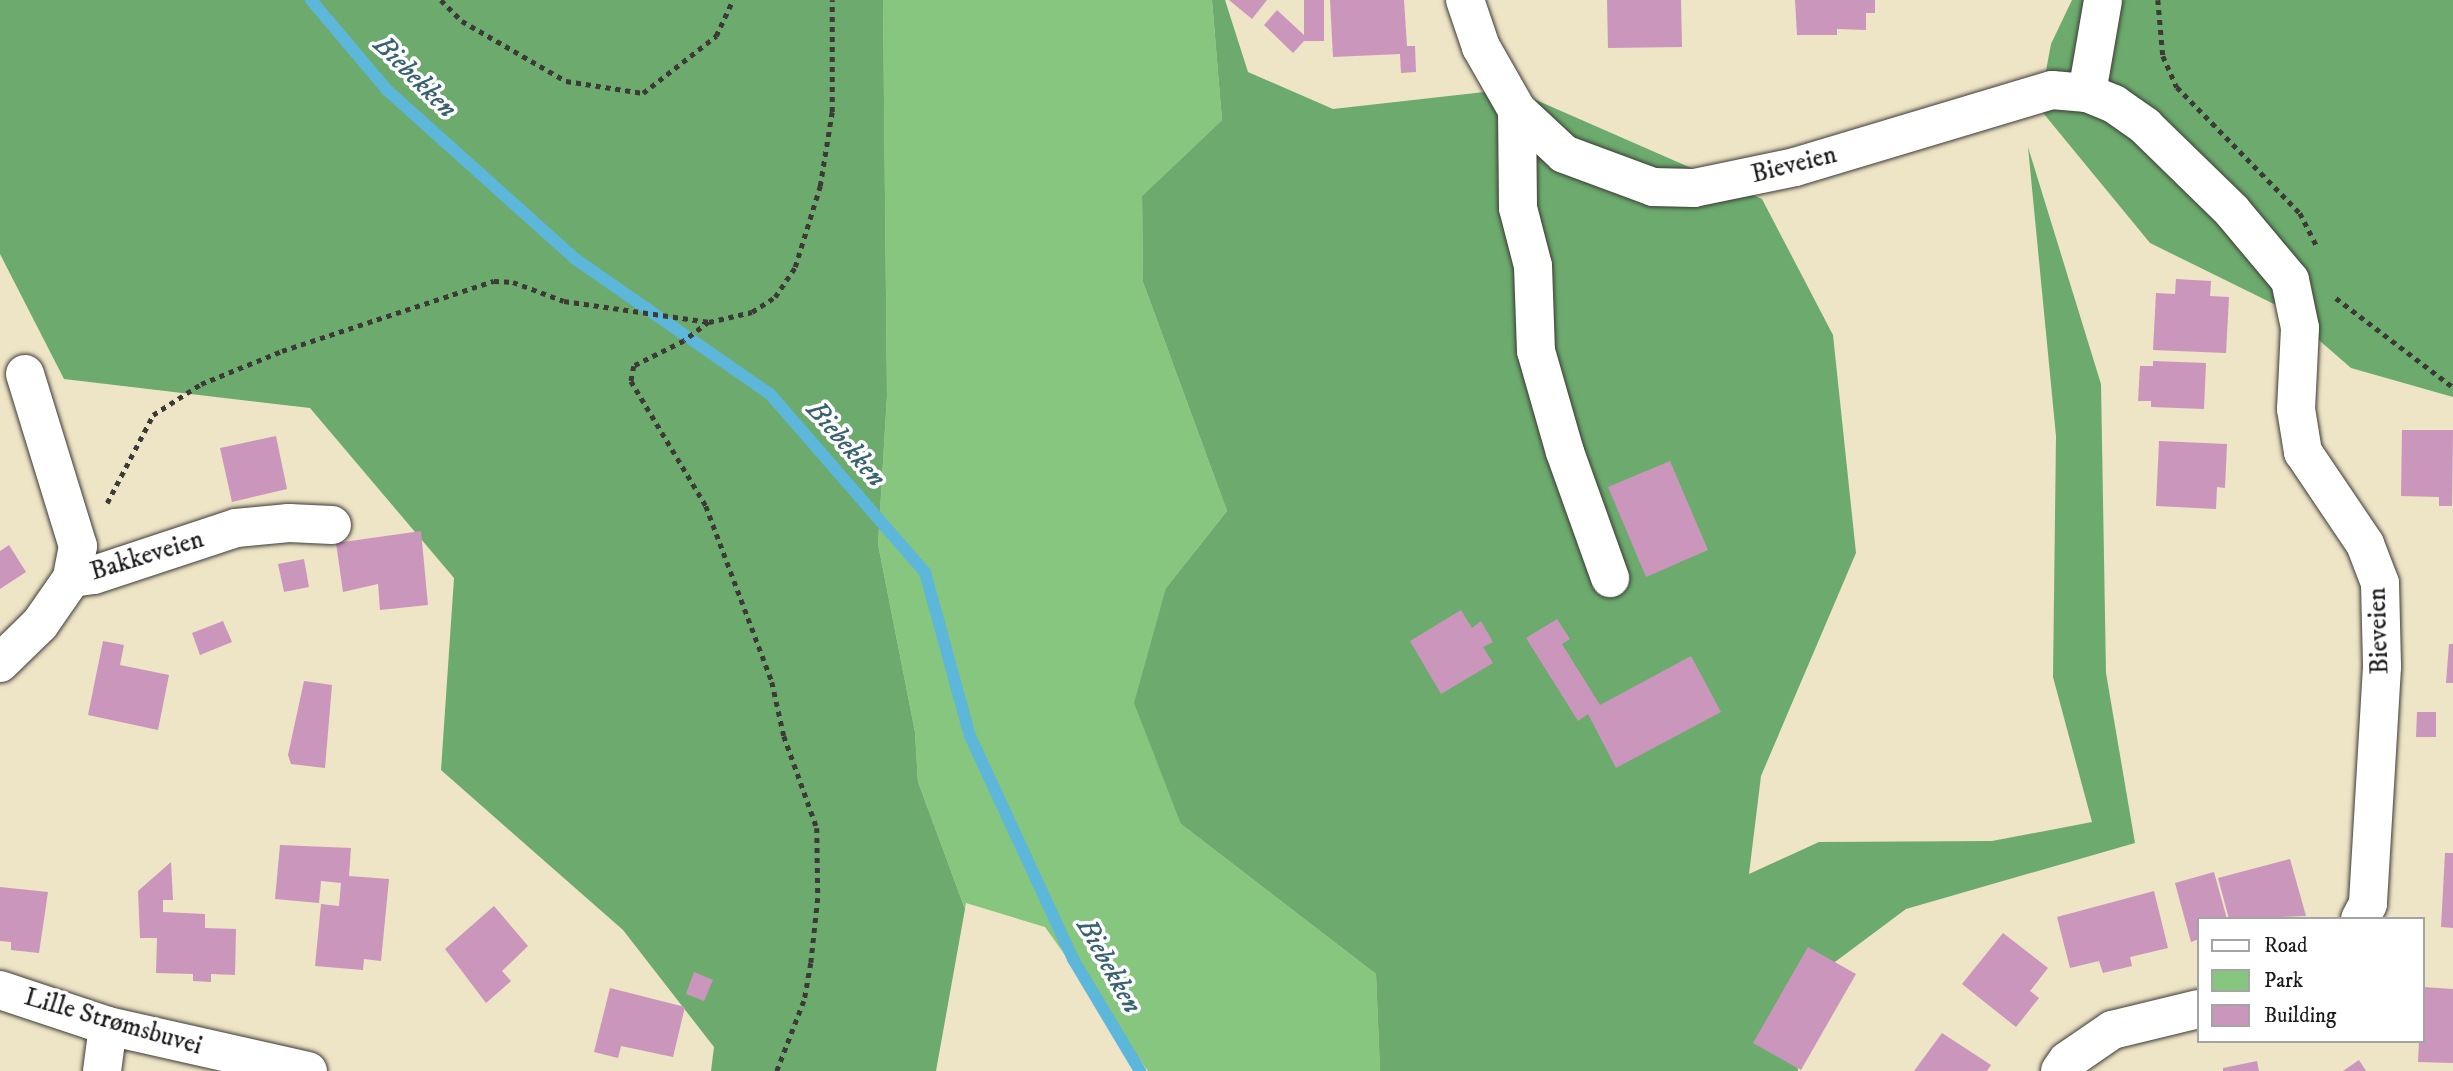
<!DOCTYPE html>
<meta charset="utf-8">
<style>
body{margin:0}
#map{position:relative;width:2453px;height:1071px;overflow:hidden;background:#eee4c6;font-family:"IM FELL DW Pica",serif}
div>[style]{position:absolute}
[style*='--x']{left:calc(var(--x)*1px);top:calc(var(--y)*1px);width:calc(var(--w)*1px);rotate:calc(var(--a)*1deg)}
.green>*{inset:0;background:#86c67e}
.forest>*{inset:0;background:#6cab6d}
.stream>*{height:12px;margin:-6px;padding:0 6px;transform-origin:6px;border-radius:6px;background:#5cb7da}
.building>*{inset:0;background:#ca96bc}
.path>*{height:4.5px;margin-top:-2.25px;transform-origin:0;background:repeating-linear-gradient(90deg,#3c3a36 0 5px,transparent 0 10px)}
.roads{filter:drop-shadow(0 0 2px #3c3a36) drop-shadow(0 0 2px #3c3a36)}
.minor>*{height:38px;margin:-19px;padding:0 19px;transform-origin:19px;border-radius:19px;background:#fff}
span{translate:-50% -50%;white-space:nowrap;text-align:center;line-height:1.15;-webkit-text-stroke:7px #fff;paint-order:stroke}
.street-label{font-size:26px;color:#1c1c1c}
.water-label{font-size:28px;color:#396271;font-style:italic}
.legend{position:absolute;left:2197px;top:917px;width:228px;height:126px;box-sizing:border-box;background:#fff;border:2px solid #a4a4a4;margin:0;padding:9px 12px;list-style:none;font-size:21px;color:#1c1c1c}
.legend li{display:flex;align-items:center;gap:14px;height:35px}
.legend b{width:35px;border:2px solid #a4a4a4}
</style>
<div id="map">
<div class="green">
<i style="clip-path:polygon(883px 0,1212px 0,1222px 120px,1142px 196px,1143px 282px,1227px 511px,1166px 588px,1181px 824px,1376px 974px,1380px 1071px,1148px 1071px,1045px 927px,966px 903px,965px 909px,918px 782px,915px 732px,878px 544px,887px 396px)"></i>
</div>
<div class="forest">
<i style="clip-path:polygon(0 0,883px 0,887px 396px,878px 544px,915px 732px,918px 782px,965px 909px,936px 1071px,711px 1071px,714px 1047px,623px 930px,441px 770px,454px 578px,310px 408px,64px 379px,0 254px)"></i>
<i style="clip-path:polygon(1212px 0,1225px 0,1248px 72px,1333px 109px,1511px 89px,1762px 199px,1833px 335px,1856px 553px,1761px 776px,1749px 874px,1819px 842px,1992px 841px,2092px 822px,2053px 677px,2056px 436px,2028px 147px,2101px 384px,2106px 673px,2135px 843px,1906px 909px,1788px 997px,1798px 1071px,1380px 1071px,1376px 974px,1181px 824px,1134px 703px,1166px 588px,1227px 511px,1143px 282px,1142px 196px,1222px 120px)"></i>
<i style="clip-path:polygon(2072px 0,2453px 0,2453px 397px,2351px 368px,2282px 308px,2150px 243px,2039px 108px,2051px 44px)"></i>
</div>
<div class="stream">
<i style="--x:311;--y:0;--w:118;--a:49.8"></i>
<i style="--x:387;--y:90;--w:251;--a:41.9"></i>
<i style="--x:574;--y:258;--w:239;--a:34.8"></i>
<i style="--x:770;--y:394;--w:236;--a:49"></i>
<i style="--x:925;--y:572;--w:170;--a:74.7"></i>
<i style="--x:970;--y:736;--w:246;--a:65.2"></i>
<i style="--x:1073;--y:959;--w:131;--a:59.1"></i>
</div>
<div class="building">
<i style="clip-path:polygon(1229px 0,1267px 0,1252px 19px)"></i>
<i style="clip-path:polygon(1304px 0,1324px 0,1324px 41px,1304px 41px,1293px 53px,1264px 25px,1277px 10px,1304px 35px)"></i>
<i style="clip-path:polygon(1330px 0,1404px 0,1407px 46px,1415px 46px,1416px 72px,1401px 73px,1400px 54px,1333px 57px)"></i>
<i style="clip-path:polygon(1607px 0,1681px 0,1682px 47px,1608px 48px)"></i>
<i style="clip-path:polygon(1795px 0,1875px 0,1875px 13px,1866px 13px,1866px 30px,1837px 29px,1837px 35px,1797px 35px)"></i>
<i style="clip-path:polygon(2176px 279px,2211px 281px,2210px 296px,2229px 297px,2226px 353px,2153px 350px,2156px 293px,2175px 294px)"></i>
<i style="clip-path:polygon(2153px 361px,2206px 363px,2204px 409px,2151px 407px,2151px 401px,2138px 401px,2140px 366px,2153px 366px)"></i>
<i style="clip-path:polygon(2402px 430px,2453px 430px,2452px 506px,2439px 506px,2439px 497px,2401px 496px)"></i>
<i style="clip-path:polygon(276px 436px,287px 489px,232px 502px,220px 448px)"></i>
<i style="clip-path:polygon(2159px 441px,2227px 444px,2225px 488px,2217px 487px,2216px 509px,2156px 506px)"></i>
<i style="clip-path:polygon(1670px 461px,1708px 550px,1646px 577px,1608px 487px)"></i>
<i style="clip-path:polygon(421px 531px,428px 605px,380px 610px,378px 584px,343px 592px,336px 543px)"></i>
<i style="clip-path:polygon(9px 545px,26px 572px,0 589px,0 551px)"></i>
<i style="clip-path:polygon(304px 559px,309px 587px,284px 592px,278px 564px)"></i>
<i style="clip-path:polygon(1461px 610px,1472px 628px,1481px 621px,1493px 642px,1483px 647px,1493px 663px,1441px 694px,1410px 641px)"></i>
<i style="clip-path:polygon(1557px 619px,1570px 639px,1562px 644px,1600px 705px,1691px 656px,1721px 712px,1616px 768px,1588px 714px,1578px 721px,1526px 638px)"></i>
<i style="clip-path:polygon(223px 621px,232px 642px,200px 655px,192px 633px)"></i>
<i style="clip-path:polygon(103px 641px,124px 645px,120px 665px,169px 675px,158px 730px,88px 715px)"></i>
<i style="clip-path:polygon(2449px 644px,2453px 644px,2453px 683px,2446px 683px)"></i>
<i style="clip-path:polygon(304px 681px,332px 685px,325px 768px,291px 764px,288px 755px)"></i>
<i style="clip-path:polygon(2417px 712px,2436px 712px,2436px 737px,2416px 737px)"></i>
<i style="clip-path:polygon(280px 845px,351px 848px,349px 876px,389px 879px,381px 961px,364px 959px,363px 970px,315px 966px,321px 904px,339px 906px,341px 883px,321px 881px,319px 903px,275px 899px)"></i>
<i style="clip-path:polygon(2445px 853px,2453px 853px,2453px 928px,2441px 927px)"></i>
<i style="clip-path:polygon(2290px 859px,2306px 916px,2229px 919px,2218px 878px)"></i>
<i style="clip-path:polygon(171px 862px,173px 900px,163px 900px,163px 912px,205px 914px,205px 928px,236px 929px,235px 975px,211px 974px,211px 982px,193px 981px,193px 974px,156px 973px,157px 938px,140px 938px,138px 891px)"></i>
<i style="clip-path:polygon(2214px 872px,2227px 919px,2199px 919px,2199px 939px,2191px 942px,2175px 883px)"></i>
<i style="clip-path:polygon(0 887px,48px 892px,39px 953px,11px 950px,11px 942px,0 941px)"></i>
<i style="clip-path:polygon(2154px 891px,2168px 948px,2130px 957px,2132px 966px,2103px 973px,2099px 961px,2070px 968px,2057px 917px)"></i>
<i style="clip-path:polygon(494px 906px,528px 946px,502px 971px,511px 981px,486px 1003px,445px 949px)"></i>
<i style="clip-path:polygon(2003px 933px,2048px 968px,2030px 991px,2039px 998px,2016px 1027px,1962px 984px)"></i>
<i style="clip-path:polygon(1808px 947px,1856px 974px,1801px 1070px,1753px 1043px)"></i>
<i style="clip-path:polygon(694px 972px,713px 980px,704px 1001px,686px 994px)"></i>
<i style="clip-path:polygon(2423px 987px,2453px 989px,2453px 1063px,2418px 1062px,2419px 1041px,2423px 1041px)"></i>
<i style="clip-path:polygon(610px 988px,685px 1007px,673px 1057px,621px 1046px,618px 1058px,594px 1052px)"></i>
<i style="clip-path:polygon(1942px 1033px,1991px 1065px,1987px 1071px,1914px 1071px)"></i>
<i style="clip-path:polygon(2359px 1060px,2366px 1071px,2343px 1071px)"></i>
<i style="clip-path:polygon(2257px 1061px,2259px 1071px,2223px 1071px,2223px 1068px)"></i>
</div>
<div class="path">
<i style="--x:441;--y:0;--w:30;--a:45"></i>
<i style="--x:462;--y:21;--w:120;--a:30"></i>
<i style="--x:566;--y:81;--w:78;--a:8.9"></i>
<i style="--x:643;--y:93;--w:93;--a:-38"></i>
<i style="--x:716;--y:36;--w:40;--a:-65"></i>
<i style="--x:2158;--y:0;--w:56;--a:84.9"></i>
<i style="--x:2163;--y:56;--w:34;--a:66"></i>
<i style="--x:2177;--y:87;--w:176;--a:45.7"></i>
<i style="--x:2300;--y:213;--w:37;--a:63"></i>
<i style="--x:2336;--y:298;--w:147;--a:37.3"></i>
<i style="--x:709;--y:322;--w:31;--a:143"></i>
<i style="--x:684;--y:341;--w:56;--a:153.4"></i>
<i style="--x:634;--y:366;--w:15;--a:101"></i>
<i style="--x:631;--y:381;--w:146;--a:59"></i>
<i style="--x:706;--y:506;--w:188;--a:69.4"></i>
<i style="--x:772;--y:682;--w:55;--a:77.5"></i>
<i style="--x:784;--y:736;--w:98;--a:70.3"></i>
<i style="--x:817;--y:828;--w:70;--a:89.2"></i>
<i style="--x:818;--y:898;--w:65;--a:96.1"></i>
<i style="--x:811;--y:963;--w:39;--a:100"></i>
<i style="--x:804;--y:1001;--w:75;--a:111.1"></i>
<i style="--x:107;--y:503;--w:99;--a:-62.4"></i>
<i style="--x:153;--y:415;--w:57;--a:-32.9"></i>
<i style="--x:201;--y:384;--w:87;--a:-22.2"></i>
<i style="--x:282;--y:351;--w:223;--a:-18.3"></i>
<i style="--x:494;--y:281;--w:19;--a:3"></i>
<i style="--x:513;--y:282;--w:54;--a:20.4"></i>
<i style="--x:564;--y:301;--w:147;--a:8.2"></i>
<i style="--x:709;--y:322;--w:44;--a:-13.1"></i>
<i style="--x:752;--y:312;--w:27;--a:-33"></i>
<i style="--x:775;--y:297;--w:36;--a:-56"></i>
<i style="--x:795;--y:267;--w:85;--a:-72.8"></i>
<i style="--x:820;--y:186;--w:75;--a:-80.8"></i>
<i style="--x:832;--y:112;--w:112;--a:-90"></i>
</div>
<div class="roads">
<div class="minor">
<i style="--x:1465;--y:0;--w:50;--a:71.2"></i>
<i style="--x:1481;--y:47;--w:73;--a:60.3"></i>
<i style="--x:1517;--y:110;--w:64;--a:43.1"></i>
<i style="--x:1564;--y:154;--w:95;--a:20.3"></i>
<i style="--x:1653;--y:187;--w:41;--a:1.4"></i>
<i style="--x:1694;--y:188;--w:103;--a:-11.7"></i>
<i style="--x:1795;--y:167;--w:268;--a:-16.7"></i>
<i style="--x:2052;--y:90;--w:35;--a:5"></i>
<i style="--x:2087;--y:93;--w:29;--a:22"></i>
<i style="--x:2114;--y:104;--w:38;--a:35"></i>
<i style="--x:2145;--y:126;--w:122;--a:44.3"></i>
<i style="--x:2232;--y:211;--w:90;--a:50"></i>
<i style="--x:2290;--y:280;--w:49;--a:78.2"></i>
<i style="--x:2300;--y:328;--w:81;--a:92.8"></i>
<i style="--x:2296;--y:409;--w:44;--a:80.8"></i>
<i style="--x:2303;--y:452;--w:111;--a:56"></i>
<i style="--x:2365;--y:544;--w:42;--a:69"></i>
<i style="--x:2380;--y:583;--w:84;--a:88.6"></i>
<i style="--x:2382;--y:667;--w:237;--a:93.4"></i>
<i style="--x:2368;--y:904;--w:17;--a:118"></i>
<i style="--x:2087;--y:93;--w:94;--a:-80.2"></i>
<i style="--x:1517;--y:110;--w:98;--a:89.4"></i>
<i style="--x:1518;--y:208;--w:60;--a:75.5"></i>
<i style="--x:1533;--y:266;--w:85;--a:88"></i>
<i style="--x:1536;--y:351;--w:105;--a:74"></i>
<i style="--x:1565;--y:452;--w:134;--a:70.3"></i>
<i style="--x:25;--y:374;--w:180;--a:72.9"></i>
<i style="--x:78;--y:546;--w:33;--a:101"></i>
<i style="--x:0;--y:663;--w:56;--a:-44.3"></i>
<i style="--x:40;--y:624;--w:56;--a:-55.2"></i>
<i style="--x:72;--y:578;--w:22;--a:-8"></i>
<i style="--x:94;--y:575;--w:150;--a:-18.3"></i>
<i style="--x:236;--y:528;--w:53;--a:-5.4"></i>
<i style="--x:289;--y:523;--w:43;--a:2.7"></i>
<i style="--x:0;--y:990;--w:114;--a:18.4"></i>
<i style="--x:108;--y:1026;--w:205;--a:12.7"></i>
<i style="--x:102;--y:1071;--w:45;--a:-82.4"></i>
<i style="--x:2060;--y:1071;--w:12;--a:-55"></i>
<i style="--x:2067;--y:1061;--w:55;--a:-34.6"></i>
<i style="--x:2112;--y:1030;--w:89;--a:-13.6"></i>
</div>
</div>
<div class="street-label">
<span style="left:1794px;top:165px;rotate:-14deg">Bieveien</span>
<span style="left:147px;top:556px;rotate:-17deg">Bakkeveien</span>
<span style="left:2379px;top:631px;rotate:-92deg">Bieveien</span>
<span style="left:113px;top:1022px;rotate:16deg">Lille Strømsbuvei</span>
</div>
<div class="water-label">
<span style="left:415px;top:77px;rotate:45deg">Biebekken</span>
<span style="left:846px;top:444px;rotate:49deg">Biebekken</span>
<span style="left:1109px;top:966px;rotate:61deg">Biebekken</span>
</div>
<ul class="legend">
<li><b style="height:9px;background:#fff"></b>Road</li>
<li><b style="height:19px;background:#86c67e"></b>Park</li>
<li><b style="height:19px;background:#ca96bc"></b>Building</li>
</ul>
</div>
